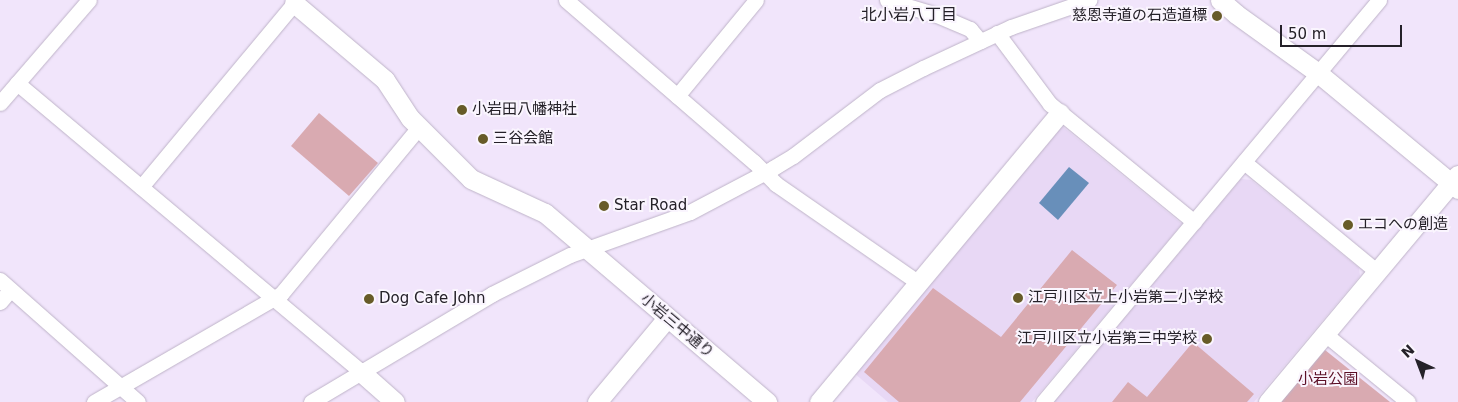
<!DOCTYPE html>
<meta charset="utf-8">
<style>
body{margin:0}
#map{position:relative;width:1458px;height:402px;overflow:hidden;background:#f1e5fb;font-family:"DejaVu Sans","Noto Sans JP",sans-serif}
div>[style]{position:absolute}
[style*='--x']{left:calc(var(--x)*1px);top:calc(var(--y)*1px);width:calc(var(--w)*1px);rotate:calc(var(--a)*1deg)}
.built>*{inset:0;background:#e8d8f5}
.green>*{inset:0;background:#d9aab1}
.water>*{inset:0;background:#688fba}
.roads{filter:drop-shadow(0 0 1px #beb3c8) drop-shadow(0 0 1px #beb3c8)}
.minor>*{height:15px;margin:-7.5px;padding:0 7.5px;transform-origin:7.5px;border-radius:7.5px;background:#fff}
.tertiary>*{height:19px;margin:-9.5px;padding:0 9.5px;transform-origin:9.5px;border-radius:9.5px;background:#fff}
.dots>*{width:14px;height:14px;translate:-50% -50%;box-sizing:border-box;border:2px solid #faf5fe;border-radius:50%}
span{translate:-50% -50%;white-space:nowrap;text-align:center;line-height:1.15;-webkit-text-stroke:4px #faf5fe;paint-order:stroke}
.poi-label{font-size:15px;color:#252129}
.right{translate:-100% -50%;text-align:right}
.left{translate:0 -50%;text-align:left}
.street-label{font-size:15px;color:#252129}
.park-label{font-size:15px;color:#5c1027}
.neighbourhood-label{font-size:16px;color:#252129}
.north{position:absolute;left:1393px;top:337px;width:50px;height:50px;-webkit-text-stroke:4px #faf5fe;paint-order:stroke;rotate:317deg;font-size:14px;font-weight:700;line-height:20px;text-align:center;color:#252129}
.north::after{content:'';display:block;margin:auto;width:18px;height:22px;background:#252129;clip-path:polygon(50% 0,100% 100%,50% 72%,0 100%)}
.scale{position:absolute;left:1280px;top:25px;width:122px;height:22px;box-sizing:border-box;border:2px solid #252129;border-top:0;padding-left:6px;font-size:15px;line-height:18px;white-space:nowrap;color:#252129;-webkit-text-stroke:4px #faf5fe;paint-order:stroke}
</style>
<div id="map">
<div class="built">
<i style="clip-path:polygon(1062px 126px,1182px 224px,1032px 402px,888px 402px,854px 373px)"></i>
<i style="clip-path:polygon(1241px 179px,1251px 180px,1359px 268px,1360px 276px,1254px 402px,1054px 402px)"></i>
</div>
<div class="green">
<i style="clip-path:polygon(319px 113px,378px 163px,349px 196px,291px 146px)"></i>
<i style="clip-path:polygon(1072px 250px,1117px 285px,1020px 402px,899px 402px,864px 372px,933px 288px,1001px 337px)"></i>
<i style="clip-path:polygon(1193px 342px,1254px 394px,1247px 402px,1112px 402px,1128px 382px,1147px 397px)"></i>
<i style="clip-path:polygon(1325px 350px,1390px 402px,1281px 402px)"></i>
</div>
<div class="water">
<i style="clip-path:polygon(1069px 167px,1089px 183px,1058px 220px,1039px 203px)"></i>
</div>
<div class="roads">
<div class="minor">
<i style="--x:566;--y:0;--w:248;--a:40.8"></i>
<i style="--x:754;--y:162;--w:31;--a:45"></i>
<i style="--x:776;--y:184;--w:174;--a:34.7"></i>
<i style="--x:887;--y:0;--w:52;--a:16.7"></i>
<i style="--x:937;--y:15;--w:36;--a:23"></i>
<i style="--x:970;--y:29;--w:16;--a:50"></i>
<i style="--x:997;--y:33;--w:89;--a:53.3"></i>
<i style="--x:1050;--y:104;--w:186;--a:39.3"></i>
<i style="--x:17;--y:83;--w:449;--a:40"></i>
<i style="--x:677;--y:96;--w:124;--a:-50.5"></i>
<i style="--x:0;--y:103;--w:136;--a:-49.2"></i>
<i style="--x:1244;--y:162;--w:171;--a:39.5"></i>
<i style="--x:141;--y:187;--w:244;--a:-50.2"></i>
<i style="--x:0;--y:280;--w:184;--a:41.5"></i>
<i style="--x:0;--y:302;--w:16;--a:-50"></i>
<i style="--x:1325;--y:334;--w:107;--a:39.3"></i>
<i style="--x:94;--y:402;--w:216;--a:-30"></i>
<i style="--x:281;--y:294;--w:217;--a:-50.4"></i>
<i style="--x:311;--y:402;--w:211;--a:-30.8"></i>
<i style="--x:492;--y:294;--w:87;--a:-26.6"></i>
<i style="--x:570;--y:255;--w:127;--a:-19.7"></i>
<i style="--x:690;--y:212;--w:94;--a:-27.9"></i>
<i style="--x:773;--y:168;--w:23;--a:-31"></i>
<i style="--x:793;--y:156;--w:109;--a:-37.2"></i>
<i style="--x:880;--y:90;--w:48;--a:-27.1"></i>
<i style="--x:923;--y:68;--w:97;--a:-25"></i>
<i style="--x:1011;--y:27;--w:83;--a:-19.1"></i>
<i style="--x:1043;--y:402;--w:524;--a:-50.11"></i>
</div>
<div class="tertiary">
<i style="--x:1220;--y:0;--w:21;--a:41"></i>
<i style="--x:1236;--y:14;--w:101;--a:35.7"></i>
<i style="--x:1318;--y:73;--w:182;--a:39.6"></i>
<i style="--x:294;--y:3;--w:119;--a:40.2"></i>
<i style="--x:385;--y:80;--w:45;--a:56.7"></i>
<i style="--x:410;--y:118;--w:86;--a:45"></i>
<i style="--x:471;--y:179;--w:81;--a:24.7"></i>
<i style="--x:545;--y:213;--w:292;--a:40.4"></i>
<i style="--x:361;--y:372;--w:45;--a:41.4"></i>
<i style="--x:597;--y:402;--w:109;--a:-50.2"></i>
<i style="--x:819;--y:402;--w:376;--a:-50.2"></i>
<i style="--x:1268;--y:402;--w:296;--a:-50.1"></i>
</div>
</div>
<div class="dots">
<i style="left:1217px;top:16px;background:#675b28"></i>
<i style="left:462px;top:110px;background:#675b28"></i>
<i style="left:483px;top:139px;background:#675b28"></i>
<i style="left:604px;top:206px;background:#675b28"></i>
<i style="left:1348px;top:225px;background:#675b28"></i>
<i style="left:1018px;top:298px;background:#675b28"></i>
<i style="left:369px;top:299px;background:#675b28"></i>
<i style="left:1207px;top:339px;background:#675b28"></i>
</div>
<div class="poi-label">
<span class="right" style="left:1207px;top:16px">慈恩寺道の石造道標</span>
<span class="left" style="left:472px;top:110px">小岩田八幡神社</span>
<span class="left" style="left:493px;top:139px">三谷会館</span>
<span class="left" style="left:614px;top:206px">Star Road</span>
<span class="left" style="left:1358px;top:225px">エコへの創造</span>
<span class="left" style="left:1028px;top:298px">江戸川区立上小岩第二小学校</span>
<span class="left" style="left:379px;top:299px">Dog Cafe John</span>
<span class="right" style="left:1197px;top:339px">江戸川区立小岩第三中学校</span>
</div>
<div class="street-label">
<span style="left:677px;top:326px;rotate:40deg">小岩三中通り</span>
</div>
<div class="park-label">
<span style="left:1328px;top:380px">小岩公園</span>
</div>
<div class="neighbourhood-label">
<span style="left:909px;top:15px">北小岩八丁目</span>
</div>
<div class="north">N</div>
<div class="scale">50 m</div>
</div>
